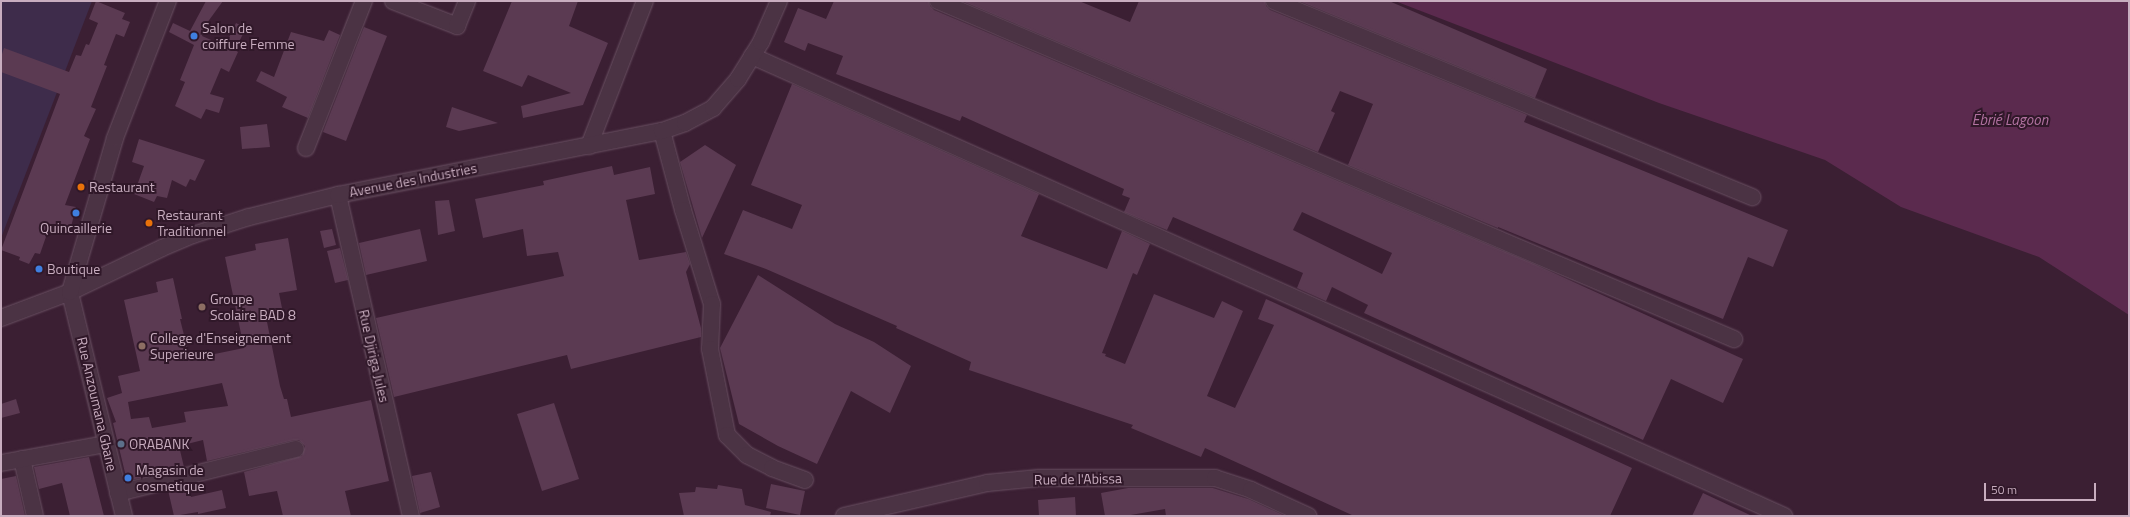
<!DOCTYPE html>
<meta charset="utf-8">
<style>
body{margin:0}
#map{position:relative;width:2130px;height:517px;overflow:hidden;background:#3b1f33;font-family:"Titillium Web",sans-serif}
div>[style]{position:absolute}
[style*='--x']{left:calc(var(--x)*1px);top:calc(var(--y)*1px);width:calc(var(--w)*1px);rotate:calc(var(--a)*1deg)}
.green>*{inset:0;background:#3e2c4b}
.water>*{inset:0;background:#5b2a4e}
.building>*{inset:0;background:#5b3a52}
.roads{filter:drop-shadow(0 0 1px #695062) drop-shadow(0 0 1px #695062)}
.minor>*{height:16px;margin:-8px;padding:0 8px;transform-origin:8px;border-radius:8px;background:#4b3344}
.dots>*{width:11px;height:11px;translate:-50% -50%;box-sizing:border-box;border:2px solid #301829;border-radius:50%}
span{translate:-50% -50%;white-space:nowrap;text-align:center;line-height:1.15;-webkit-text-stroke:4px #301829;paint-order:stroke}
.poi-label{font-size:14px;color:#c8adbf}
.left{translate:0 -50%;text-align:left}
.street-label{font-size:14px;color:#c8adbf}
.water-label{font-size:15px;color:#b272a1;font-style:italic}
.frame{position:absolute;inset:0;border:2px solid #c8adbf;pointer-events:none}
.scale{position:absolute;left:1984px;top:483px;width:112px;height:18px;box-sizing:border-box;border:2px solid #c8adbf;border-top:0;padding-left:5px;font-size:12px;line-height:14px;white-space:nowrap;color:#c8adbf;-webkit-text-stroke:3px #301829;paint-order:stroke}
</style>
<div id="map">
<div class="green">
<i style="clip-path:polygon(1px 1px,92px 1px,1px 238px)"></i>
</div>
<div class="water">
<i style="clip-path:polygon(1395px 1px,2129px 1px,2129px 315px,2039px 257px,1901px 207px,1825px 160px,1659px 103px)"></i>
</div>
<div class="building">
<i style="clip-path:polygon(96px 1px,125px 13px,122px 19px,130px 22px,124px 37px,116px 34px,104px 65px,107px 66px,91px 107px,96px 109px,84px 136px,90px 139px,65px 205px,76px 207px,70px 231px,53px 227px,50px 232px,48px 231px,40px 254px,35px 253px,29px 264px,19px 260px,20px 257px,1px 250px,60px 94px,1px 72px,1px 57px,4px 48px,69px 72px,76px 55px,81px 56px,86px 44px,89px 45px,98px 23px,89px 19px)"></i>
<i style="clip-path:polygon(206px 1px,223px 1px,207px 23px,202px 36px,225px 46px,236px 23px,246px 28px,235px 50px,238px 52px,229px 72px,221px 68px,210px 94px,224px 98px,219px 113px,206px 109px,201px 119px,175px 106px,185px 82px,180px 80px,194px 45px,169px 32px,173px 23px,190px 31px)"></i>
<i style="clip-path:polygon(512px 1px,578px 1px,569px 26px,608px 43px,583px 105px,523px 118px,521px 106px,571px 93px,528px 75px,522px 87px,483px 71px)"></i>
<i style="clip-path:polygon(evenodd,834px 1px,929px 1px,930px 6px,934px 10px,1534px 264px,1743px 359px,1723px 403px,1671px 379px,1643px 440px,1364px 313px,1368px 305px,1332px 287px,1326px 301px,1297px 288px,1303px 273px,1173px 217px,1167px 230px,1124px 212px,1130px 198px,1122px 195px,1124px 189px,962px 116px,960px 121px,836px 74px,843px 56px,808px 43px,805px 51px,784px 42px,798px 8px,826px 19px,834px 1px,1302px 212px,1392px 253px,1382px 274px,1293px 230px,1302px 212px)"></i>
<i style="clip-path:polygon(962px 1px,1079px 1px,1130px 22px,1139px 1px,1265px 1px,1266px 6px,1270px 10px,1527px 115px,1524px 122px,1788px 230px,1773px 267px,1748px 257px,1723px 319px,1498px 227px,1498px 228px,1348px 165px,1373px 104px,1340px 91px,1331px 111px,1335px 113px,1318px 152px)"></i>
<i style="clip-path:polygon(1299px 1px,1389px 1px,1547px 69px,1535px 98px)"></i>
<i style="clip-path:polygon(364px 27px,387px 36px,346px 141px,323px 132px)"></i>
<i style="clip-path:polygon(329px 30px,340px 35px,308px 118px,282px 107px,287px 97px,256px 81px,261px 71px,274px 77px,291px 32px,324px 41px)"></i>
<i style="clip-path:polygon(792px 84px,1039px 194px,1021px 236px,1107px 269px,1122px 231px,1150px 244px,1137px 275px,1133px 273px,1102px 353px,1106px 354px,1105px 356px,1125px 364px,1154px 294px,1214px 318px,1222px 301px,1243px 311px,1207px 396px,1235px 408px,1274px 325px,1258px 319px,1266px 299px,1632px 468px,1610px 516px,1354px 516px,1205px 448px,1201px 457px,1131px 428px,1133px 425px,969px 370px,971px 362px,896px 328px,897px 326px,766px 269px,724px 254px,743px 210px,792px 229px,802px 205px,751px 185px)"></i>
<i style="clip-path:polygon(452px 107px,498px 123px,459px 131px,446px 127px)"></i>
<i style="clip-path:polygon(267px 124px,270px 147px,242px 149px,240px 127px)"></i>
<i style="clip-path:polygon(139px 139px,205px 160px,195px 181px,190px 179px,186px 187px,172px 180px,167px 198px,157px 196px,154px 202px,134px 194px,144px 166px,132px 162px)"></i>
<i style="clip-path:polygon(705px 145px,736px 165px,702px 238px,680px 162px)"></i>
<i style="clip-path:polygon(612px 166px,614px 175px,650px 167px,655px 194px,626px 200px,639px 260px,686px 252px,690px 264px,686px 272px,701px 328px,701px 337px,571px 369px,567px 355px,394px 397px,376px 318px,564px 276px,558px 252px,527px 256px,523px 229px,483px 238px,475px 199px,544px 185px,543px 181px)"></i>
<i style="clip-path:polygon(449px 200px,455px 231px,438px 235px,435px 201px)"></i>
<i style="clip-path:polygon(332px 229px,336px 245px,324px 248px,320px 231px)"></i>
<i style="clip-path:polygon(420px 229px,427px 261px,366px 275px,359px 243px)"></i>
<i style="clip-path:polygon(evenodd,288px 238px,297px 290px,279px 293px,283px 313px,266px 317px,280px 386px,284px 399px,287px 399px,291px 417px,371px 400px,389px 481px,345px 491px,351px 516px,283px 516px,277px 491px,249px 496px,244px 472px,302px 456px,305px 446px,299px 440px,294px 440px,207px 461px,203px 440px,179px 446px,184px 467px,127px 481px,113px 423px,116px 422px,107px 398px,122px 393px,118px 376px,140px 371px,124px 300px,158px 292px,156px 282px,173px 278px,182px 319px,180px 319px,190px 359px,244px 348px,225px 257px,256px 250px,255px 244px,288px 238px,222px 383px,228px 406px,184px 412px,186px 422px,152px 428px,149px 417px,131px 419px,128px 402px,222px 383px)"></i>
<i style="clip-path:polygon(340px 248px,348px 280px,335px 283px,327px 251px)"></i>
<i style="clip-path:polygon(758px 275px,835px 324px,874px 342px,911px 366px,890px 413px,851px 391px,817px 464px,778px 446px,739px 424px,720px 348px)"></i>
<i style="clip-path:polygon(16px 399px,20px 413px,1px 418px,1px 404px)"></i>
<i style="clip-path:polygon(554px 403px,579px 479px,542px 491px,517px 414px)"></i>
<i style="clip-path:polygon(89px 457px,104px 516px,70px 516px,62px 483px,39px 489px,34px 467px)"></i>
<i style="clip-path:polygon(431px 472px,440px 507px,420px 513px,412px 476px)"></i>
<i style="clip-path:polygon(16px 476px,25px 516px,1px 516px,1px 479px)"></i>
<i style="clip-path:polygon(771px 484px,805px 491px,800px 515px,766px 508px)"></i>
<i style="clip-path:polygon(188px 485px,191px 497px,222px 490px,226px 508px,198px 514px,198px 512px,174px 516px,168px 490px)"></i>
<i style="clip-path:polygon(718px 485px,742px 489px,745px 505px,771px 512px,770px 516px,684px 516px,679px 493px,695px 492px,696px 487px,717px 489px)"></i>
<i style="clip-path:polygon(1128px 488px,1213px 488px,1248px 499px,1285px 516px,1166px 516px,1165px 509px,1125px 516px,1105px 516px,1101px 493px)"></i>
<i style="clip-path:polygon(1703px 493px,1752px 516px,1692px 516px)"></i>
<i style="clip-path:polygon(1075px 497px,1076px 516px,1039px 516px,1038px 500px)"></i>
</div>
<div class="roads">
<div class="minor">
<i style="--x:393;--y:1;--w:69;--a:21.3"></i>
<i style="--x:457;--y:26;--w:27;--a:-68"></i>
<i style="--x:938;--y:1;--w:865;--a:23.01"></i>
<i style="--x:1274;--y:1;--w:517;--a:22.3"></i>
<i style="--x:752;--y:56;--w:1130;--a:24.02"></i>
<i style="--x:662;--y:131;--w:82;--a:75.1"></i>
<i style="--x:683;--y:210;--w:98;--a:72.9"></i>
<i style="--x:712;--y:304;--w:45;--a:92.5"></i>
<i style="--x:710;--y:349;--w:88;--a:78.8"></i>
<i style="--x:727;--y:435;--w:28;--a:45"></i>
<i style="--x:747;--y:455;--w:28;--a:27"></i>
<i style="--x:772;--y:468;--w:35;--a:20"></i>
<i style="--x:589;--y:146;--w:155;--a:-68.9"></i>
<i style="--x:306;--y:148;--w:158;--a:-68.5"></i>
<i style="--x:338;--y:195;--w:329;--a:77.2"></i>
<i style="--x:1;--y:318;--w:74;--a:-20.6"></i>
<i style="--x:70;--y:292;--w:102;--a:-25.6"></i>
<i style="--x:162;--y:248;--w:34;--a:-23"></i>
<i style="--x:193;--y:235;--w:59;--a:-17.8"></i>
<i style="--x:249;--y:217;--w:92;--a:-13.9"></i>
<i style="--x:338;--y:195;--w:330;--a:-11.2"></i>
<i style="--x:662;--y:131;--w:24;--a:-19"></i>
<i style="--x:685;--y:123;--w:32;--a:-28"></i>
<i style="--x:713;--y:108;--w:38;--a:-49"></i>
<i style="--x:738;--y:79;--w:44;--a:-58.1"></i>
<i style="--x:761;--y:42;--w:45;--a:-66.3"></i>
<i style="--x:22;--y:459;--w:58;--a:77.2"></i>
<i style="--x:1;--y:463;--w:107;--a:-10.3"></i>
<i style="--x:118;--y:493;--w:183;--a:-13.9"></i>
<i style="--x:124;--y:516;--w:230;--a:-103.6"></i>
<i style="--x:70;--y:292;--w:160;--a:-73.7"></i>
<i style="--x:115;--y:138;--w:147;--a:-68.9"></i>
<i style="--x:844;--y:516;--w:147;--a:-13"></i>
<i style="--x:987;--y:483;--w:52;--a:-5.5"></i>
<i style="--x:1039;--y:478;--w:176;--a:0"></i>
<i style="--x:1215;--y:478;--w:38;--a:18"></i>
<i style="--x:1251;--y:490;--w:63;--a:24.5"></i>
</div>
</div>
<div class="dots">
<i style="left:194px;top:36px;background:#3f7fe0"></i>
<i style="left:81px;top:187px;background:#e8710a"></i>
<i style="left:76px;top:213px;background:#3f7fe0"></i>
<i style="left:149px;top:223px;background:#e8710a"></i>
<i style="left:39px;top:269px;background:#3f7fe0"></i>
<i style="left:202px;top:307px;background:#8d6e63"></i>
<i style="left:142px;top:346px;background:#8d6e63"></i>
<i style="left:121px;top:444px;background:#5c6f8a"></i>
<i style="left:128px;top:478px;background:#3f7fe0"></i>
</div>
<div class="poi-label">
<span class="left" style="left:202px;top:36px">Salon de<br>coiffure Femme</span>
<span class="left" style="left:89px;top:187px">Restaurant</span>
<span class="left" style="left:157px;top:223px">Restaurant<br>Traditionnel</span>
<span style="left:76px;top:228px">Quincaillerie</span>
<span class="left" style="left:47px;top:269px">Boutique</span>
<span class="left" style="left:210px;top:307px">Groupe<br>Scolaire BAD 8</span>
<span class="left" style="left:150px;top:346px">College d'Enseignement<br>Superieure</span>
<span class="left" style="left:129px;top:444px">ORABANK</span>
<span class="left" style="left:136px;top:478px">Magasin de<br>cosmetique</span>
</div>
<div class="street-label">
<span style="left:413px;top:180px;rotate:-11deg">Avenue des Industries</span>
<span style="left:374px;top:356px;rotate:77deg">Rue Djiriga Jules</span>
<span style="left:97px;top:404px;rotate:77deg">Rue Anzoumana Gbane</span>
<span style="left:1078px;top:479px;rotate:-1deg">Rue de l'Abissa</span>
</div>
<div class="water-label">
<span style="left:2010px;top:120px">Ébrié Lagoon</span>
</div>
<div class="frame"></div>
<div class="scale">50 m</div>
</div>
